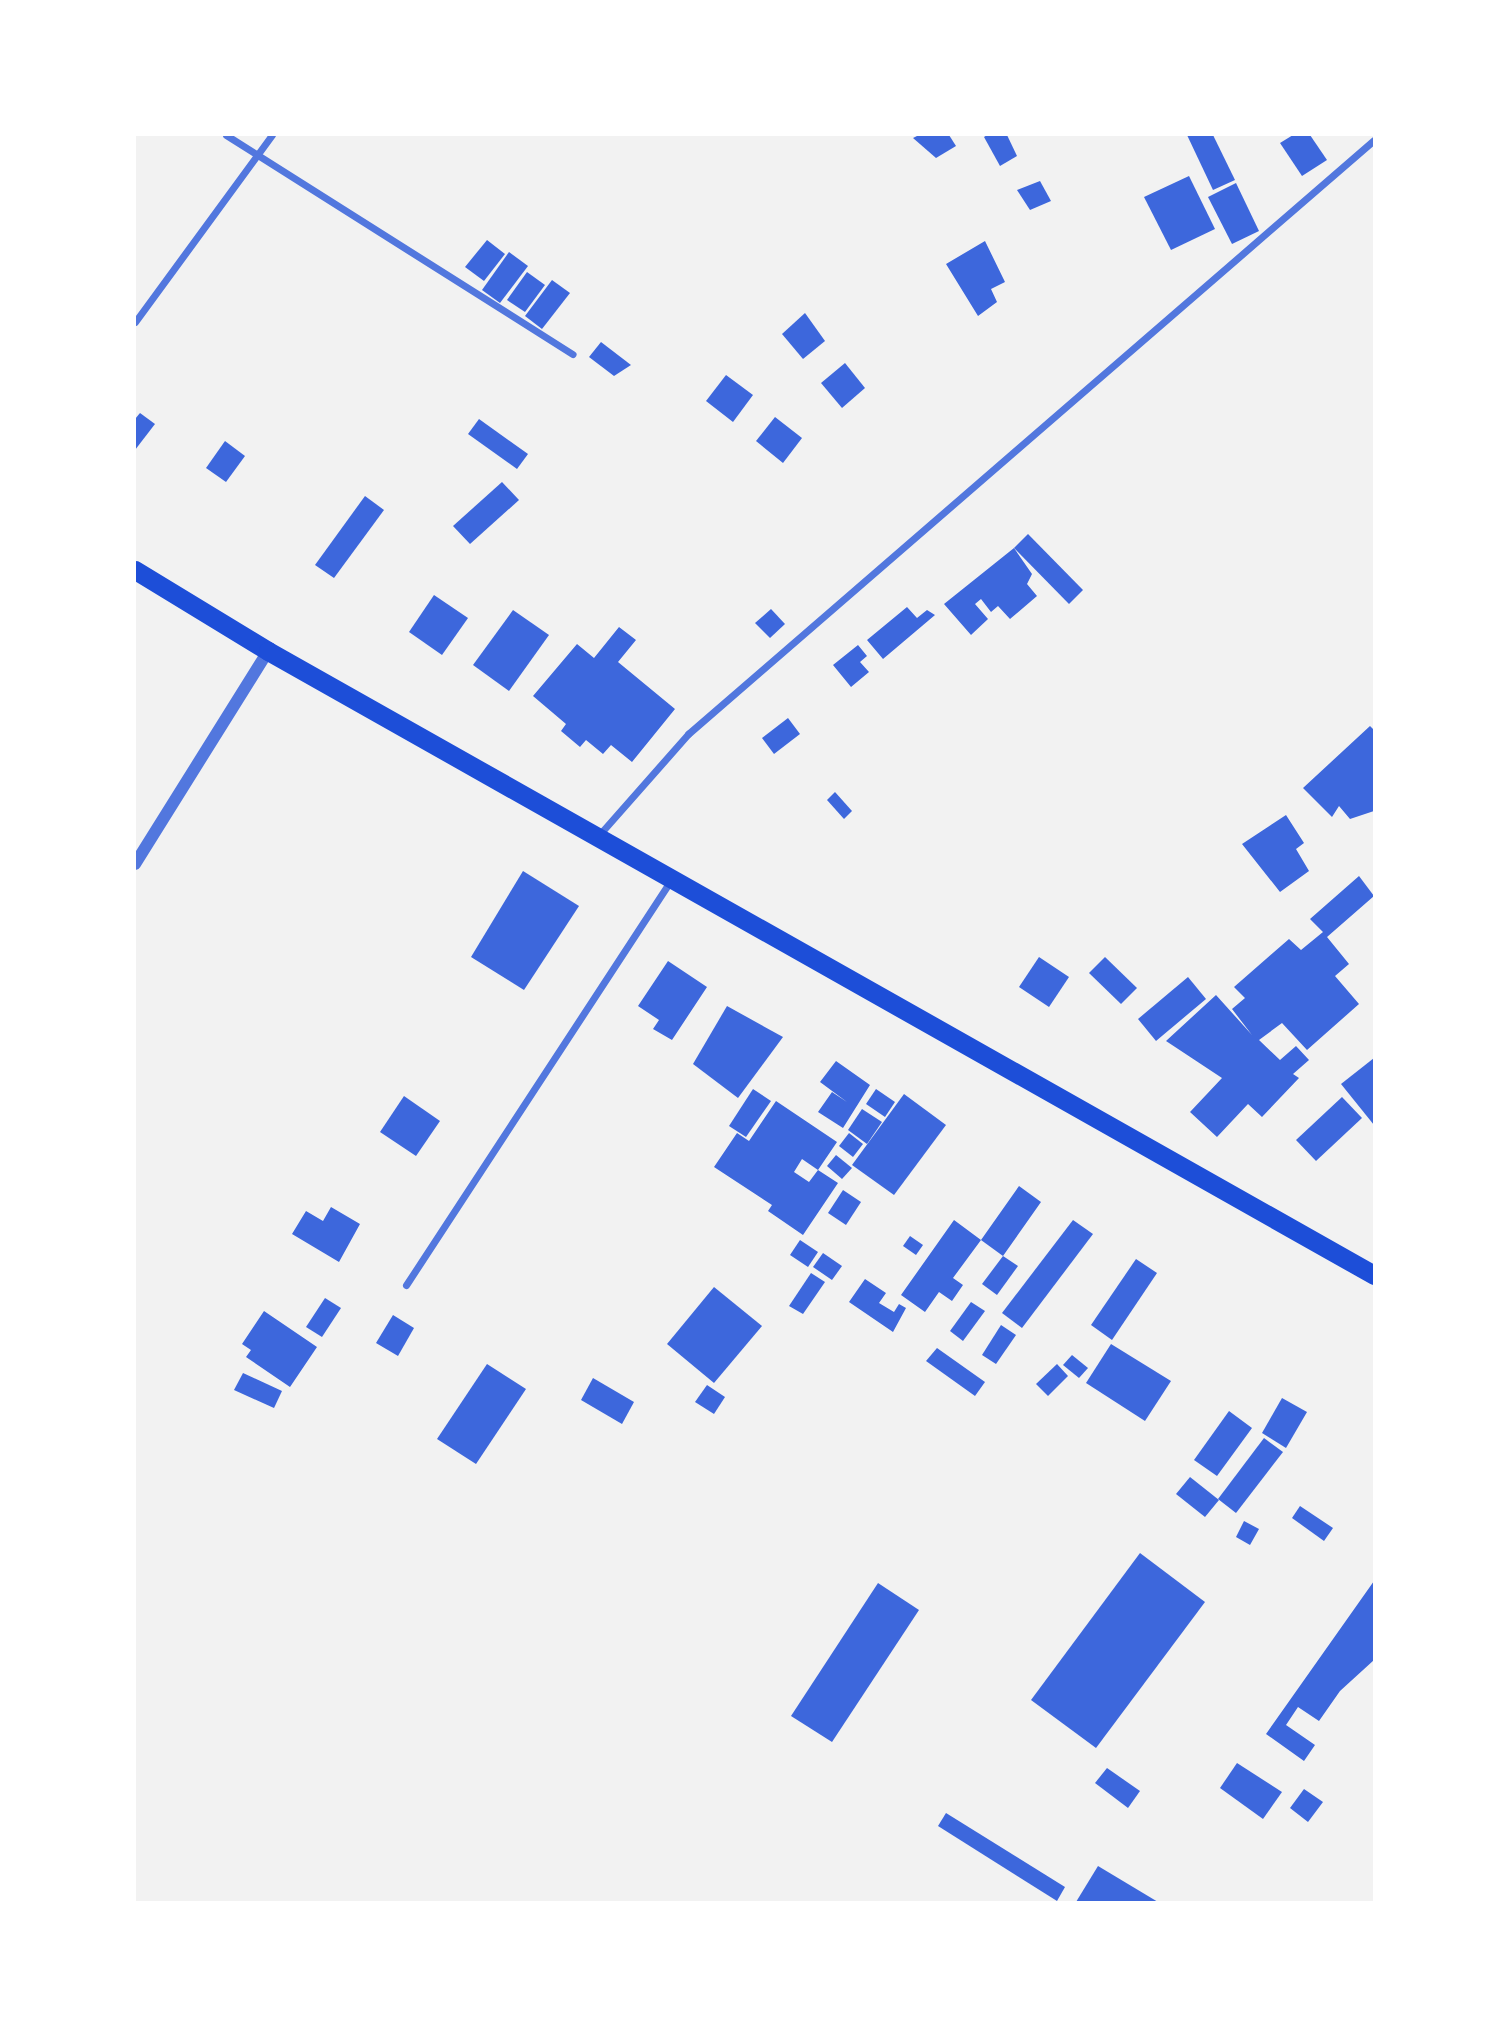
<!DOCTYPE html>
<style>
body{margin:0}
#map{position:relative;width:1509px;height:2037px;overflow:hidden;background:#f2f2f2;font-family:"Alegreya Sans",sans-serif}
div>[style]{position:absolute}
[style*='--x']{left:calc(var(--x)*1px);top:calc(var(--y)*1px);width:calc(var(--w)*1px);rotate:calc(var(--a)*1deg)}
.building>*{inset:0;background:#3d67dc}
.minor>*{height:7px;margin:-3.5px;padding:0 3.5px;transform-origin:3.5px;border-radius:3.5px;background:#5277de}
.tertiary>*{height:12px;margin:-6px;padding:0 6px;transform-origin:6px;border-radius:6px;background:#5277de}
.trunk>*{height:19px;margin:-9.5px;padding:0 9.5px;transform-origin:9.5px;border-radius:9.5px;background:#1d4ed8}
span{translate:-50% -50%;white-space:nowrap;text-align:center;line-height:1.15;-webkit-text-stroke:5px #fff;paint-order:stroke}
.frame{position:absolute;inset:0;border:136px solid #fff;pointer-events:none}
</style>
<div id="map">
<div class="building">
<i style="clip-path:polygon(919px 135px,949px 135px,956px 146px,936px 158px,913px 138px)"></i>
<i style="clip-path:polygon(987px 135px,1007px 135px,1017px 156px,1000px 166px,984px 137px)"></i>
<i style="clip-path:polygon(1187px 135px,1213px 135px,1235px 180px,1213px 190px)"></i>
<i style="clip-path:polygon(1293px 135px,1310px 135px,1327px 160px,1302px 176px,1280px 143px)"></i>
<i style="clip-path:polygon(1189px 176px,1215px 229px,1171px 250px,1144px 197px)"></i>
<i style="clip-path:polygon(1040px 181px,1051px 201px,1030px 210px,1017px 190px)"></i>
<i style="clip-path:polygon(1236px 183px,1259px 231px,1232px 244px,1208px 197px)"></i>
<i style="clip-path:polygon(487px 240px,505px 254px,484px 281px,465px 267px)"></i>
<i style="clip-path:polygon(985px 241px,1005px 282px,991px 289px,997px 302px,978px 316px,946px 264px)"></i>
<i style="clip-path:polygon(509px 252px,528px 266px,500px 303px,482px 290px)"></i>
<i style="clip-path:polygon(527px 272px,545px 285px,525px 312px,507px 300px)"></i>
<i style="clip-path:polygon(552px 280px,570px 293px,542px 329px,525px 316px)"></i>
<i style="clip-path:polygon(805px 313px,825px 341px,803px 359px,782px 334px)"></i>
<i style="clip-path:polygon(601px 342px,631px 365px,614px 376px,589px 357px)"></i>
<i style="clip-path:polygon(845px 363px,865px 388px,842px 408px,821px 383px)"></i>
<i style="clip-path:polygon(726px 375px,753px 395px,733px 422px,706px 401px)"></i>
<i style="clip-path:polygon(140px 413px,155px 424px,135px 450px,135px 419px)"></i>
<i style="clip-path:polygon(775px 417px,802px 438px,783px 463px,756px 441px)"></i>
<i style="clip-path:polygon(479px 419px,528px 454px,517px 469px,468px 434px)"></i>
<i style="clip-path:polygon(225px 441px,245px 456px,226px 482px,206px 468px)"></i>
<i style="clip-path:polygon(502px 482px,519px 500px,470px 544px,453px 526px)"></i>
<i style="clip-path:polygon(365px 496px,384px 510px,334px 578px,315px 565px)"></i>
<i style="clip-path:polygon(1028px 534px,1083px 590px,1069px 604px,1014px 548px)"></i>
<i style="clip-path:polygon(1014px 548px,1032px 574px,1027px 584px,1037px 596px,1010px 619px,998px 606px,991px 612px,981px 599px,975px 604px,988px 619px,971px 635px,944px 604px)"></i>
<i style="clip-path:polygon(434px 595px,468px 618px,442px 655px,409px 632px)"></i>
<i style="clip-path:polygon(907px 607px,917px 618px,927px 610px,935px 615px,883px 659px,867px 640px)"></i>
<i style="clip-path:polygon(771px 609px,785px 624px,770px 638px,755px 623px)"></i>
<i style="clip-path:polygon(513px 610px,549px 635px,509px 691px,473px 665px)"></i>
<i style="clip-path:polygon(619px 627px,636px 640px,618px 662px,675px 709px,632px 762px,611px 745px,603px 754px,586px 740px,580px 747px,561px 731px,566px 724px,533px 696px,577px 644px,594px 658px)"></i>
<i style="clip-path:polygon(858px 645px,867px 656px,860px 662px,869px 672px,851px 687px,833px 665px)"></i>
<i style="clip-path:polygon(788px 718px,800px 734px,774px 754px,762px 738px)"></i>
<i style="clip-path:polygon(1370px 726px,1374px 730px,1374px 811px,1350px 819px,1339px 806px,1332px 817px,1303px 788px)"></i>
<i style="clip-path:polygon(835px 792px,852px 811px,844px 819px,827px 800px)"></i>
<i style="clip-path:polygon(1286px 815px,1304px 843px,1296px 849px,1309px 871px,1280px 892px,1242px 844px)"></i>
<i style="clip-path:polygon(523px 871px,579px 906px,524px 990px,471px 957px)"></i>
<i style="clip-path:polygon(1359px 876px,1374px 896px,1327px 937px,1349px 964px,1335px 976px,1359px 1004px,1307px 1050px,1282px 1023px,1259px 1040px,1280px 1060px,1296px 1046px,1309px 1060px,1293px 1074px,1299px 1078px,1262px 1117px,1248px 1104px,1217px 1137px,1190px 1112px,1222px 1078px,1166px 1041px,1216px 995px,1252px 1035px,1232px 1009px,1245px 998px,1234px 987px,1289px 939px,1301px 950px,1323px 932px,1310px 919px)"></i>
<i style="clip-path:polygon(1039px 957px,1069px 977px,1049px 1007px,1019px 987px)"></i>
<i style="clip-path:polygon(1105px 957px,1137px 988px,1121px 1004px,1089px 973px)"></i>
<i style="clip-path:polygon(668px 961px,707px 987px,672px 1040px,653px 1029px,659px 1020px,638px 1006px)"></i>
<i style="clip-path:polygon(1188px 977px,1206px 999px,1156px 1041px,1138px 1019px)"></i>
<i style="clip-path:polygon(727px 1006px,783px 1037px,738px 1098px,693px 1064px)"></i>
<i style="clip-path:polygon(1374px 1058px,1374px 1125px,1341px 1084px)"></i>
<i style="clip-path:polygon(836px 1061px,870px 1085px,843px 1128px,818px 1112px,832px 1092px,847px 1102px,820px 1082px)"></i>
<i style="clip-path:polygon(753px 1089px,771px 1101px,746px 1137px,729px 1126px)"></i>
<i style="clip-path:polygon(876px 1089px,895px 1102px,885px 1117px,866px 1104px)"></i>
<i style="clip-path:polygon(904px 1094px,946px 1125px,894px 1195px,852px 1165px)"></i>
<i style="clip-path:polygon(404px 1096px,440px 1121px,416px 1156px,380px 1132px)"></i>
<i style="clip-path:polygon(1342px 1097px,1362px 1118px,1316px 1161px,1296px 1140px)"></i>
<i style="clip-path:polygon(776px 1101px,837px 1142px,818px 1170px,802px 1159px,794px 1172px,809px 1182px,818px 1170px,838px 1183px,803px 1235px,768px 1211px,772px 1205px,714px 1167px,737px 1133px,749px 1141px)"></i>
<i style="clip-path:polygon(862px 1109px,882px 1122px,867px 1144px,848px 1130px)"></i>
<i style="clip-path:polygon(849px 1133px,863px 1144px,853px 1157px,839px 1146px)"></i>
<i style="clip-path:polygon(836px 1155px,852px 1168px,842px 1179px,827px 1166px)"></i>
<i style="clip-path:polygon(1019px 1186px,1041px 1202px,1003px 1256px,981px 1240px,953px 1278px,963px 1285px,952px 1301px,939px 1292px,925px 1312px,901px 1295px,954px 1220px,981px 1240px)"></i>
<i style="clip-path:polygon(843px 1190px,861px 1202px,846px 1225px,828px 1213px)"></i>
<i style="clip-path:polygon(331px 1207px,360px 1224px,339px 1262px,292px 1234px,306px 1211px,323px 1221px)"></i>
<i style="clip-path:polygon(1073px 1220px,1093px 1234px,1022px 1328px,1002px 1313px)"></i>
<i style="clip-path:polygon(910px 1236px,923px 1245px,916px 1255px,903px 1246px)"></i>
<i style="clip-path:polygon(800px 1240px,818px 1252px,808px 1267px,790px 1255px)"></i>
<i style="clip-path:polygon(823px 1253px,842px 1266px,832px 1280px,813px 1267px)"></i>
<i style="clip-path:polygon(1003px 1256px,1018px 1266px,997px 1295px,982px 1284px)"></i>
<i style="clip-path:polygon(1136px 1259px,1157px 1273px,1112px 1340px,1091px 1325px)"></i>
<i style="clip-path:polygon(811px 1273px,825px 1282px,803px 1314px,789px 1306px)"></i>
<i style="clip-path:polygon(865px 1279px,886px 1293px,879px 1303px,894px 1312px,899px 1304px,906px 1308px,893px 1332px,849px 1302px)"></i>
<i style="clip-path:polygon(714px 1287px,762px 1326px,714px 1383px,667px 1344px)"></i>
<i style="clip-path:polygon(325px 1298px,341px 1308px,322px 1337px,306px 1327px)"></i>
<i style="clip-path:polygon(971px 1302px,985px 1311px,963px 1341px,950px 1331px)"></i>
<i style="clip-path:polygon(264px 1311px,317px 1347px,290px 1387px,246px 1357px,251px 1350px,242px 1344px)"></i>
<i style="clip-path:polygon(393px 1315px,414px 1328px,398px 1356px,376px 1343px)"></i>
<i style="clip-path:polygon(1001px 1325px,1016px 1335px,996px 1364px,982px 1355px)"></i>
<i style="clip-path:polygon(1111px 1344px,1171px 1381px,1145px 1421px,1086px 1383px)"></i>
<i style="clip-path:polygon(937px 1348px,985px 1382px,975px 1396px,926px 1361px)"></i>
<i style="clip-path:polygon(1072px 1355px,1088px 1368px,1079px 1378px,1063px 1365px)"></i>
<i style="clip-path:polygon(487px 1364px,526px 1389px,476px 1464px,437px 1439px)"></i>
<i style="clip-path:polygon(1057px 1364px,1068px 1376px,1048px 1396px,1036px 1384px)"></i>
<i style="clip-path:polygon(243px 1373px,282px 1391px,274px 1408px,234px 1390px)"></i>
<i style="clip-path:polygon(593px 1378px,634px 1402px,622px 1424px,581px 1400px)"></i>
<i style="clip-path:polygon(707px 1385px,725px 1397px,714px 1414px,695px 1402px)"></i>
<i style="clip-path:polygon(1282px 1398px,1307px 1412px,1286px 1448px,1262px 1433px)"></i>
<i style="clip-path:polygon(1229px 1411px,1252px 1428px,1217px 1476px,1194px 1460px)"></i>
<i style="clip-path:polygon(1264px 1438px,1283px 1452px,1236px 1513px,1218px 1499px)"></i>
<i style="clip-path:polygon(1190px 1477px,1219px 1500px,1205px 1517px,1176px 1494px)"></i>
<i style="clip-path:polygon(1300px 1506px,1333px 1528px,1324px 1541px,1292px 1518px)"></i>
<i style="clip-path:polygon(1244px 1521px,1259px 1529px,1250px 1545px,1236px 1537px)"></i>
<i style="clip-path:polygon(1140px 1553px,1205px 1602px,1096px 1748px,1031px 1700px)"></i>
<i style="clip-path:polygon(1374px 1581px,1374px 1660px,1340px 1691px,1319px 1721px,1298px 1707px,1286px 1725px,1315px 1745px,1304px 1761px,1266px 1734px)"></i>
<i style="clip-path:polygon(878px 1583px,919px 1610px,832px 1742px,791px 1716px)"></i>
<i style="clip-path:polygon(1237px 1763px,1282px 1792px,1263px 1819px,1220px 1788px)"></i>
<i style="clip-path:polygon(1107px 1768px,1140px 1791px,1128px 1808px,1095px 1783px)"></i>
<i style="clip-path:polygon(1304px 1789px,1323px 1802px,1308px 1822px,1290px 1808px)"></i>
<i style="clip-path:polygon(946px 1813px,1065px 1887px,1057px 1901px,938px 1826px)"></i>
<i style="clip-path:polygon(1098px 1866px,1158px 1902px,1076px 1902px)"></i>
</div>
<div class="minor">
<i style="--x:226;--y:135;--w:410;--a:32.3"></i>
<i style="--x:135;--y:322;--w:232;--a:-53.8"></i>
<i style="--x:599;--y:835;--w:135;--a:-48.6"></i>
<i style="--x:688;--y:734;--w:907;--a:-40.89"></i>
<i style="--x:406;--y:1285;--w:484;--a:-56.8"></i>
</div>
<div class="tertiary">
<i style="--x:135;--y:864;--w:251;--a:-58"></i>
</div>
<div class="trunk">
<i style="--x:135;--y:570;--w:156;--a:31.3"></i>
<i style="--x:268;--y:651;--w:1270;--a:29.43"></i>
</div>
<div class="frame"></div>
</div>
